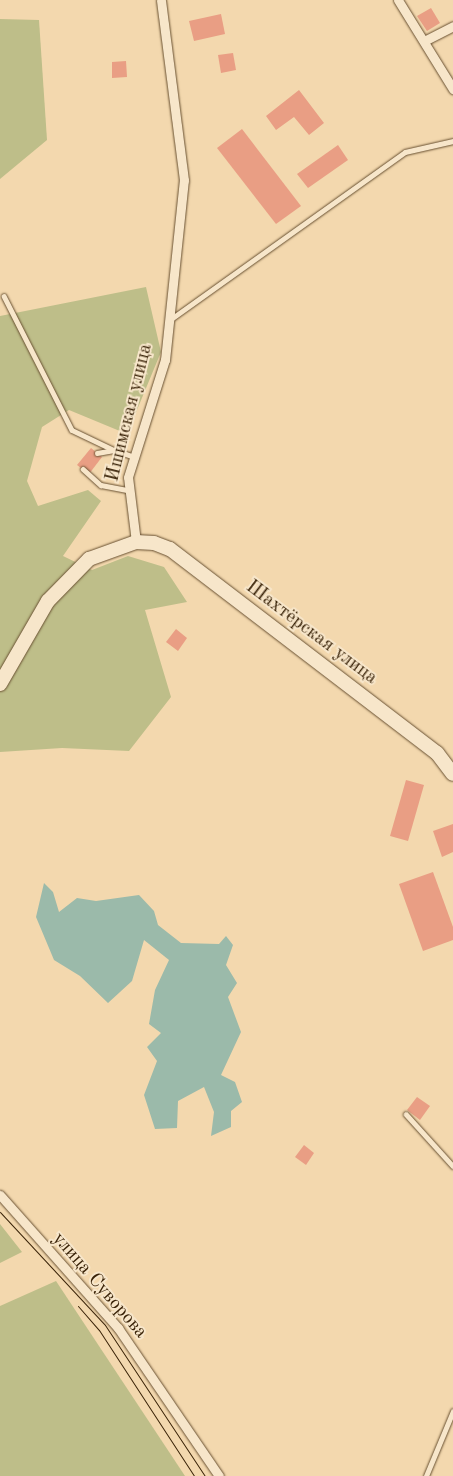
<!DOCTYPE html>
<meta charset="utf-8">
<style>
body{margin:0}
#map{position:relative;width:453px;height:1476px;overflow:hidden;background:#f3d8ae;font-family:"Old Standard TT",serif}
div>[style]{position:absolute}
[style*='--x']{left:calc(var(--x)*1px);top:calc(var(--y)*1px);width:calc(var(--w)*1px);rotate:calc(var(--a)*1deg)}
.green>*{inset:0;background:#bebe89}
.water>*{inset:0;background:#9bbaaa}
.building>*{inset:0;background:#e99e84}
.roads{filter:drop-shadow(0 0 1px #685031) drop-shadow(0 0 1px #685031)}
.lane>*{height:4.5px;margin:-2.25px;padding:0 2.25px;transform-origin:2.25px;border-radius:2.25px;background:#f7e6ca}
.street>*{height:9px;margin:-4.5px;padding:0 4.5px;transform-origin:4.5px;border-radius:4.5px;background:#f7e6ca}
.secondary>*{height:14px;margin:-7px;padding:0 7px;transform-origin:7px;border-radius:7px;background:#f7e6ca}
.tram>*{height:1px;margin:-0.5px;padding:0 0.5px;transform-origin:0.5px;border-radius:0.5px;background:#392207}
span{translate:-50% -50%;white-space:nowrap;text-align:center;line-height:1.15;-webkit-text-stroke:4px #f7e6ca;paint-order:stroke}
.street-label{font-size:19px;color:#392207}
</style>
<div id="map">
<div class="green">
<i style="clip-path:polygon(0 19px,39px 20px,47px 140px,0 179px)"></i>
<i style="clip-path:polygon(146px 287px,161px 352px,127px 434px,69px 410px,42px 427px,27px 481px,38px 506px,88px 490px,101px 501px,63px 556px,92px 570px,128px 556px,164px 567px,187px 602px,145px 610px,171px 697px,129px 751px,62px 748px,0 752px,0 316px)"></i>
<i style="clip-path:polygon(0 1224px,22px 1252px,0 1263px)"></i>
<i style="clip-path:polygon(56px 1281px,185px 1476px,0 1476px,0 1306px)"></i>
</div>
<div class="water">
<i style="clip-path:polygon(44px 883px,53px 892px,59px 912px,77px 898px,96px 901px,139px 895px,154px 911px,158px 925px,181px 943px,219px 944px,226px 936px,233px 945px,226px 965px,237px 983px,228px 997px,241px 1032px,221px 1075px,235px 1082px,242px 1102px,231px 1111px,231px 1127px,211px 1136px,214px 1112px,204px 1087px,178px 1101px,177px 1128px,155px 1129px,144px 1095px,157px 1061px,147px 1047px,161px 1033px,149px 1024px,155px 990px,169px 960px,144px 940px,132px 981px,108px 1003px,80px 976px,54px 960px,36px 917px)"></i>
</div>
<div class="building">
<i style="clip-path:polygon(431px 8px,440px 23px,427px 31px,417px 16px)"></i>
<i style="clip-path:polygon(221px 14px,225px 34px,194px 41px,189px 21px)"></i>
<i style="clip-path:polygon(233px 53px,236px 70px,221px 73px,218px 55px)"></i>
<i style="clip-path:polygon(126px 61px,127px 77px,112px 78px,112px 62px)"></i>
<i style="clip-path:polygon(299px 90px,324px 123px,309px 135px,294px 117px,276px 130px,266px 116px)"></i>
<i style="clip-path:polygon(242px 129px,301px 206px,276px 224px,217px 148px)"></i>
<i style="clip-path:polygon(338px 145px,348px 160px,308px 188px,297px 174px)"></i>
<i style="clip-path:polygon(91px 448px,102px 457px,89px 474px,77px 465px)"></i>
<i style="clip-path:polygon(176px 629px,187px 638px,178px 651px,166px 642px)"></i>
<i style="clip-path:polygon(406px 780px,424px 785px,408px 841px,390px 836px)"></i>
<i style="clip-path:polygon(453px 824px,453px 852px,442px 857px,433px 831px)"></i>
<i style="clip-path:polygon(433px 872px,453px 927px,453px 940px,423px 951px,399px 884px)"></i>
<i style="clip-path:polygon(417px 1097px,430px 1106px,420px 1120px,407px 1110px)"></i>
<i style="clip-path:polygon(304px 1145px,314px 1153px,306px 1165px,295px 1157px)"></i>
</div>
<div class="roads">
<div class="lane">
<i style="--x:4;--y:296;--w:150;--a:63.1"></i>
<i style="--x:72;--y:430;--w:47;--a:25.5"></i>
<i style="--x:171;--y:319;--w:287;--a:-35.5"></i>
<i style="--x:405;--y:152;--w:49;--a:-12.9"></i>
<i style="--x:97;--y:453;--w:17;--a:-10"></i>
<i style="--x:114;--y:450;--w:21;--a:19"></i>
<i style="--x:83;--y:469;--w:24;--a:42"></i>
<i style="--x:101;--y:485;--w:26;--a:11"></i>
<i style="--x:406;--y:1114;--w:70;--a:47.9"></i>
<i style="--x:426;--y:1476;--w:70;--a:-67.4"></i>
</div>
<div class="street">
<i style="--x:398;--y:0;--w:105;--a:58.3"></i>
<i style="--x:424;--y:41;--w:33;--a:-27"></i>
<i style="--x:136;--y:542;--w:65;--a:-97"></i>
<i style="--x:128;--y:477;--w:123;--a:-72.5"></i>
<i style="--x:165;--y:360;--w:181;--a:-84"></i>
<i style="--x:184;--y:180;--w:181;--a:-97.3"></i>
<i style="--x:0;--y:1195;--w:178;--a:48.4"></i>
<i style="--x:118;--y:1328;--w:179;--a:55.7"></i>
</div>
<div class="secondary">
<i style="--x:0;--y:684;--w:96;--a:-60"></i>
<i style="--x:48;--y:601;--w:59;--a:-45.7"></i>
<i style="--x:89;--y:559;--w:50;--a:-19.9"></i>
<i style="--x:136;--y:542;--w:18;--a:3"></i>
<i style="--x:154;--y:543;--w:17;--a:21"></i>
<i style="--x:170;--y:549;--w:336;--a:37.4"></i>
<i style="--x:437;--y:753;--w:26;--a:53"></i>
</div>
</div>
<div class="tram">
<i style="--x:0;--y:1212;--w:154;--a:47.1"></i>
<i style="--x:105;--y:1325;--w:181;--a:56.5"></i>
<i style="--x:78;--y:1306;--w:32;--a:49"></i>
<i style="--x:99;--y:1330;--w:174;--a:56.9"></i>
</div>
<div class="street-label">
<span style="left:130px;top:413px;rotate:-76deg">Ишимская улица</span>
<span style="left:311px;top:633px;rotate:37deg">Шахтёрская улица</span>
<span style="left:99px;top:1286px;rotate:49deg">улица Суворова</span>
</div>
</div>
